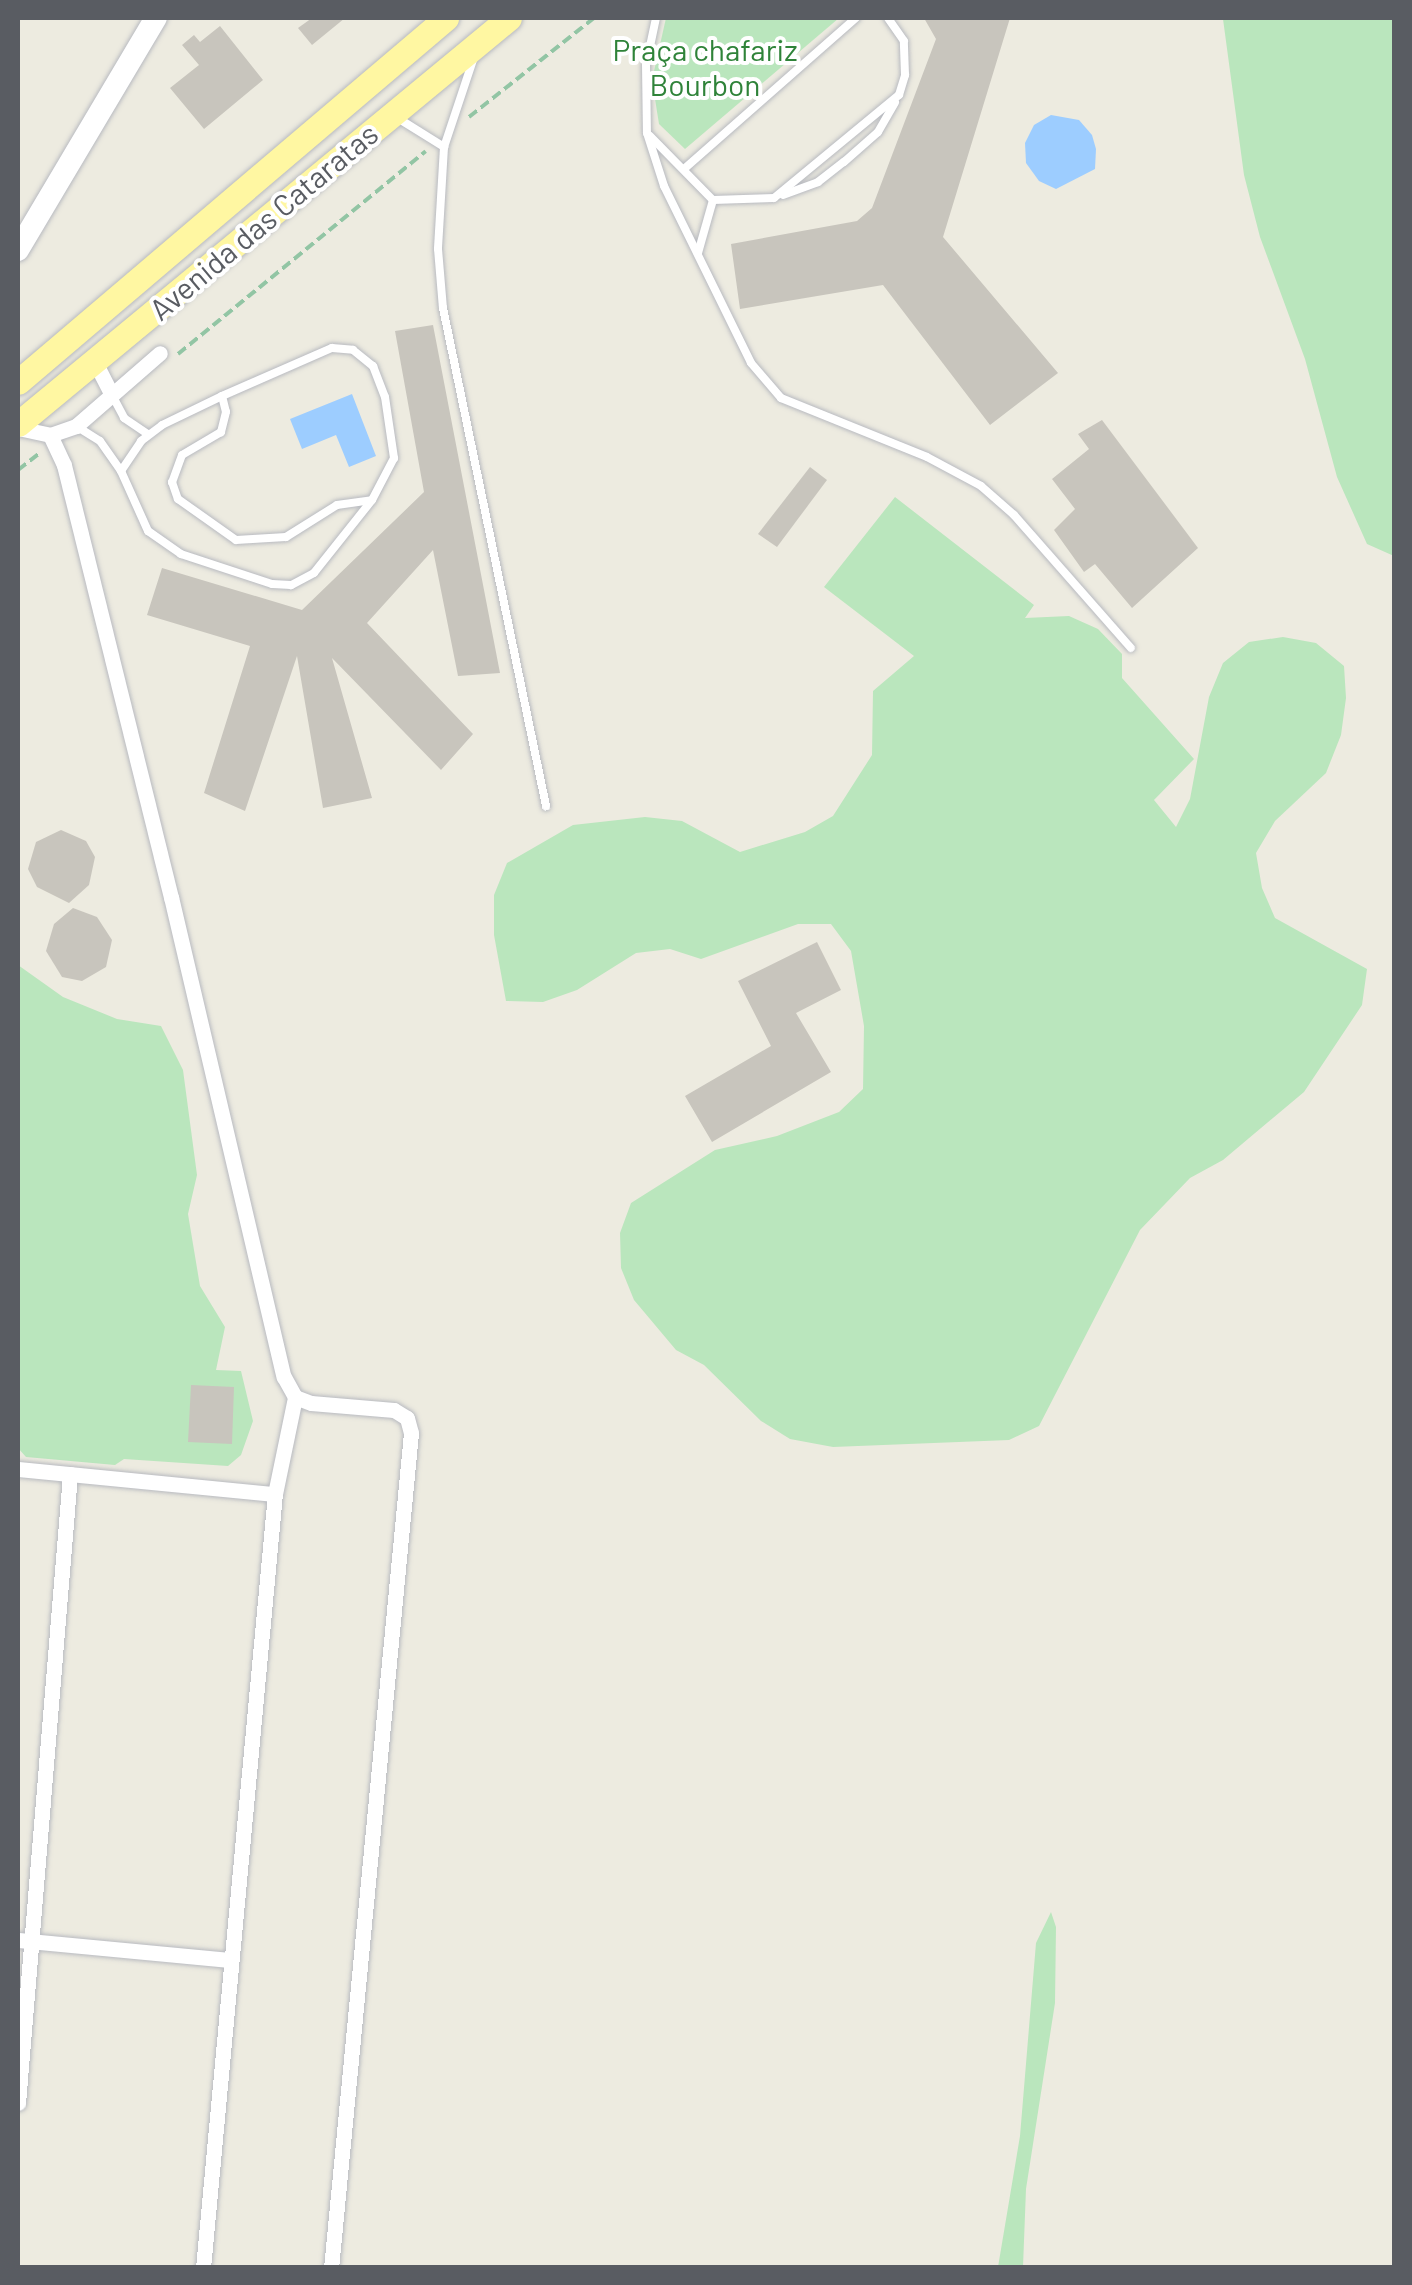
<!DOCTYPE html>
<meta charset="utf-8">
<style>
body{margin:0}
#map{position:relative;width:1412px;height:2285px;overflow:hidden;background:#edebe0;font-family:Barlow,sans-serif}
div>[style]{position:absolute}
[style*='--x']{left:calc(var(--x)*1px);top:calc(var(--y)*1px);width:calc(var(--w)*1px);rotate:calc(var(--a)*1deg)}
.green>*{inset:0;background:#bae6bd}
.water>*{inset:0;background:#9dcdff}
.building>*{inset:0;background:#c8c5bd}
.path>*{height:4px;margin-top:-2px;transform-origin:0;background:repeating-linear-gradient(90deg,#92c5a4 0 10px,transparent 0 15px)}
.roads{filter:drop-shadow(0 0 2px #b8bac0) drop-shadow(0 0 2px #b8bac0)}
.lane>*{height:8px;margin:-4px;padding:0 4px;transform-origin:4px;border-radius:4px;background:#fff}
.street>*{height:15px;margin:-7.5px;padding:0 7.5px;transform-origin:7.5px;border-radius:7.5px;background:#fff}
.secondary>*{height:22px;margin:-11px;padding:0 11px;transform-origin:11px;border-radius:11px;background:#fff}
.primary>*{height:25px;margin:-12.5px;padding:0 12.5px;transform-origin:12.5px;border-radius:12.5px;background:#fff7a2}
span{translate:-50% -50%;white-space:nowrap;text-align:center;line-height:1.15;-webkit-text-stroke:8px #fff;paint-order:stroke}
.park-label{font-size:30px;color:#2f8339}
.street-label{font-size:30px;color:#595c62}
.frame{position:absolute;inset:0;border:20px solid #595c62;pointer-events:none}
</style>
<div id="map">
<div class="green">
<i style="clip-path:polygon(666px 18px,839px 18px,685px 149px,659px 124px,652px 80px)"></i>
<i style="clip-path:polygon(1394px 18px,1394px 556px,1367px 544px,1337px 477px,1305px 359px,1260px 237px,1244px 175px,1223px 19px)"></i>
<i style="clip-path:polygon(895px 497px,1034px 605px,1025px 618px,1069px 616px,1098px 629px,1122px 654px,1122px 678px,1194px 759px,1154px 800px,1176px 827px,1190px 799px,1209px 697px,1223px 663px,1249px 642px,1283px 637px,1316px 643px,1344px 666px,1346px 698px,1341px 735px,1326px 773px,1275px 821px,1256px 853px,1262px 888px,1275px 918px,1367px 969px,1362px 1005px,1304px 1092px,1223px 1160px,1190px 1178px,1140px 1230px,1039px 1426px,1009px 1440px,833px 1447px,790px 1439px,761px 1421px,704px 1365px,676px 1350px,634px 1300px,621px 1268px,620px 1233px,631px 1203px,715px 1150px,777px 1136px,839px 1112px,863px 1089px,864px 1026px,851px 951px,831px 924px,798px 924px,701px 959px,670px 949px,636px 953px,577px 990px,543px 1002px,506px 1001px,494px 935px,494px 895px,507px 863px,573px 825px,645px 817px,682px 821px,740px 852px,805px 832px,833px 816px,872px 755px,873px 691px,914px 656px,824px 587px)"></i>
<i style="clip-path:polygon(18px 965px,63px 997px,117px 1019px,161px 1026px,183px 1070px,197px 1175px,188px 1214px,200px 1286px,225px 1327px,216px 1370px,241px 1371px,253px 1421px,241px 1455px,228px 1466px,124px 1459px,115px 1465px,26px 1457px,18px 1448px)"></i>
<i style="clip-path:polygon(1051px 1912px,1056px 1927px,1055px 2003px,1026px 2189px,1023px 2267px,998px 2267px,1020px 2136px,1036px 1943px)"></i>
</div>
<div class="water">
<i style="clip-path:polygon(1051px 115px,1079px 120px,1092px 135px,1096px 149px,1095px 169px,1056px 189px,1039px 181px,1026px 163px,1025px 143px,1034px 125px)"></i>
<i style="clip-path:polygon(352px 394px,376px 456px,349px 467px,336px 435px,302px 449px,290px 419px)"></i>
</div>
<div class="building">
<i style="clip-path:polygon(312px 18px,345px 18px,312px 45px,298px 28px)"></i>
<i style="clip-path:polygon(924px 18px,1010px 18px,943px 237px,1058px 373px,990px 425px,883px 285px,740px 309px,731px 244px,857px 221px,872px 208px,936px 39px)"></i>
<i style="clip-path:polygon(220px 26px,263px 80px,204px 129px,170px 88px,199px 65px,182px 45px,194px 35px,200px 42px)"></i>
<i style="clip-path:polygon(433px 325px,500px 673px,458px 676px,433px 550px,367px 623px,473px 734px,441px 770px,332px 658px,372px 798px,323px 808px,297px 656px,245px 811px,204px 793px,250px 646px,147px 615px,162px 568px,302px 610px,424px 492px,395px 331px)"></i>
<i style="clip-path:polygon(1102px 420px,1198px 548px,1132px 608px,1095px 564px,1084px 572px,1054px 530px,1075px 509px,1052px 479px,1089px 449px,1078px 434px)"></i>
<i style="clip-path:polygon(810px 467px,827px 480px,777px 547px,758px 534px)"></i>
<i style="clip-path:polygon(61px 830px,86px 841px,95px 857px,89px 885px,69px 903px,37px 887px,28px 869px,36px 842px)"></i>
<i style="clip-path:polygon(73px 908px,97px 917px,112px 940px,106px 967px,82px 981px,62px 977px,46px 951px,54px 924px)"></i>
<i style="clip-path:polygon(817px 942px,841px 990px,796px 1013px,831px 1072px,712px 1142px,685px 1096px,771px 1046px,738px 981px)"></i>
<i style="clip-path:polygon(191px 1385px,234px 1387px,232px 1444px,188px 1442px)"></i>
</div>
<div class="path">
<i style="--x:469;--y:117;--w:159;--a:-38.4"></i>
<i style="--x:178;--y:354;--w:320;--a:-39.3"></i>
<i style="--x:18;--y:470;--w:29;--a:-38"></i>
</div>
<div class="roads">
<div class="lane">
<i style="--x:656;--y:18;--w:48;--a:102"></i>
<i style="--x:646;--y:65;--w:68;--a:89.2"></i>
<i style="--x:647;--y:133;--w:56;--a:72.2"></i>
<i style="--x:664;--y:186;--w:197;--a:63.8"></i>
<i style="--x:751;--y:363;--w:46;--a:49.4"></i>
<i style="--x:781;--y:398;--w:157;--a:22"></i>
<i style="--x:927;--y:457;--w:61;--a:28.2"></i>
<i style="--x:981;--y:486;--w:44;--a:41.3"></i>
<i style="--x:1014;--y:515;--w:177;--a:48.7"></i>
<i style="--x:473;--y:60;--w:92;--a:108.4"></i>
<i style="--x:444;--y:147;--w:102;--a:93.4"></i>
<i style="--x:438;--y:249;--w:59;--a:85.2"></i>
<i style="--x:443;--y:308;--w:509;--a:78.31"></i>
<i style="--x:396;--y:117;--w:57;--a:32"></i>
<i style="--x:650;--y:136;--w:90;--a:45.5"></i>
<i style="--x:713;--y:200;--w:61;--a:-1.9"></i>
<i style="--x:774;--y:198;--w:162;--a:-39.5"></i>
<i style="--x:899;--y:95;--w:21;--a:-73"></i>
<i style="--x:905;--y:75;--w:34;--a:-92"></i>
<i style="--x:904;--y:41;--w:28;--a:-125"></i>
<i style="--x:684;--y:169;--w:229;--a:-41.3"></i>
<i style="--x:783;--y:195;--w:37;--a:-20"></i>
<i style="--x:818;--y:182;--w:33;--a:-38"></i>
<i style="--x:844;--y:162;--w:45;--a:-41.4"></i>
<i style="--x:878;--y:132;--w:34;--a:-60"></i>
<i style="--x:698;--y:253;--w:55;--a:-74.2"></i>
<i style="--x:332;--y:348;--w:21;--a:5"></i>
<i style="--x:353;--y:350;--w:26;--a:39"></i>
<i style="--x:373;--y:366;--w:33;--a:69"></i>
<i style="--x:385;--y:397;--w:62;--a:81.6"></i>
<i style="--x:394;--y:458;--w:47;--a:117.6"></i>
<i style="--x:372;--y:500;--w:93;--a:128.5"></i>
<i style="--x:314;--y:573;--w:26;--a:152"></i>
<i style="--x:291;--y:585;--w:19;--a:-177"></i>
<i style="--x:272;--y:584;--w:96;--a:-161.8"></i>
<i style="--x:181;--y:554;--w:40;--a:-145.1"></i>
<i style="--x:148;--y:531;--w:66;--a:-114.2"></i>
<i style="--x:121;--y:471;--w:36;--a:-56"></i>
<i style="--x:141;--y:441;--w:26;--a:-37"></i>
<i style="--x:162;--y:425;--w:67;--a:-25.8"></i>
<i style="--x:222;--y:396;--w:120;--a:-23.6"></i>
<i style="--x:112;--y:395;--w:26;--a:62"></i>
<i style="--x:124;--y:418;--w:29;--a:34"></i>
<i style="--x:222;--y:396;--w:16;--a:76"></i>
<i style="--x:226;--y:412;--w:21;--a:104"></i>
<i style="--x:221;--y:432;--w:45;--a:149.5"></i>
<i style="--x:182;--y:455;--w:29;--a:110"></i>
<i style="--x:172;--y:482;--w:18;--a:71"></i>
<i style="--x:178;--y:499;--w:71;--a:35.3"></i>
<i style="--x:236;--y:540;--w:50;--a:-3.4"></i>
<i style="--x:286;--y:537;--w:60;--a:-32.1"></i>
<i style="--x:337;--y:505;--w:35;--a:-8"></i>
<i style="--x:76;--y:426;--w:28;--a:32"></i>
<i style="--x:100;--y:441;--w:37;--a:55"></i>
</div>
<div class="street">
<i style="--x:95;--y:362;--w:37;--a:63"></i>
<i style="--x:18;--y:428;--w:33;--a:12"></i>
<i style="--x:50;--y:435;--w:28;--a:-19"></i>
<i style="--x:76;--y:426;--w:111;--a:-41"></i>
<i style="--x:50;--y:435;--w:33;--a:65"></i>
<i style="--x:64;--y:465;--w:445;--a:76.1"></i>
<i style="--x:171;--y:897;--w:493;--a:76.8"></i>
<i style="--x:284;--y:1377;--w:23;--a:61"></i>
<i style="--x:295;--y:1397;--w:17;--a:21"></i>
<i style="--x:311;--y:1403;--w:83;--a:4.8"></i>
<i style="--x:394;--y:1410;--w:15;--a:32"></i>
<i style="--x:407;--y:1418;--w:16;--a:75"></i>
<i style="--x:411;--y:1433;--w:839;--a:95.47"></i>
<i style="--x:18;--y:1469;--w:258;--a:5.6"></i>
<i style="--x:18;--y:1940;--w:213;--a:5.4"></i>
<i style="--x:18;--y:2103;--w:631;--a:-85.27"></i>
<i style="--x:203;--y:2268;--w:777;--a:-84.69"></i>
<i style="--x:275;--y:1494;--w:99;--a:-78.3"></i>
</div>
<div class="secondary">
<i style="--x:18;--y:250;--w:270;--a:-59.3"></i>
</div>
<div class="primary">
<i style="--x:18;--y:382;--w:562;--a:-40.38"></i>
<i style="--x:18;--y:424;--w:637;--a:-39.59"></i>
</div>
</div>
<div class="park-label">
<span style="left:705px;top:66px">Praça chafariz<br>Bourbon</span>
</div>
<div class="street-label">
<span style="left:263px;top:221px;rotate:-40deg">Avenida das Cataratas</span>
</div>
<div class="frame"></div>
</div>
